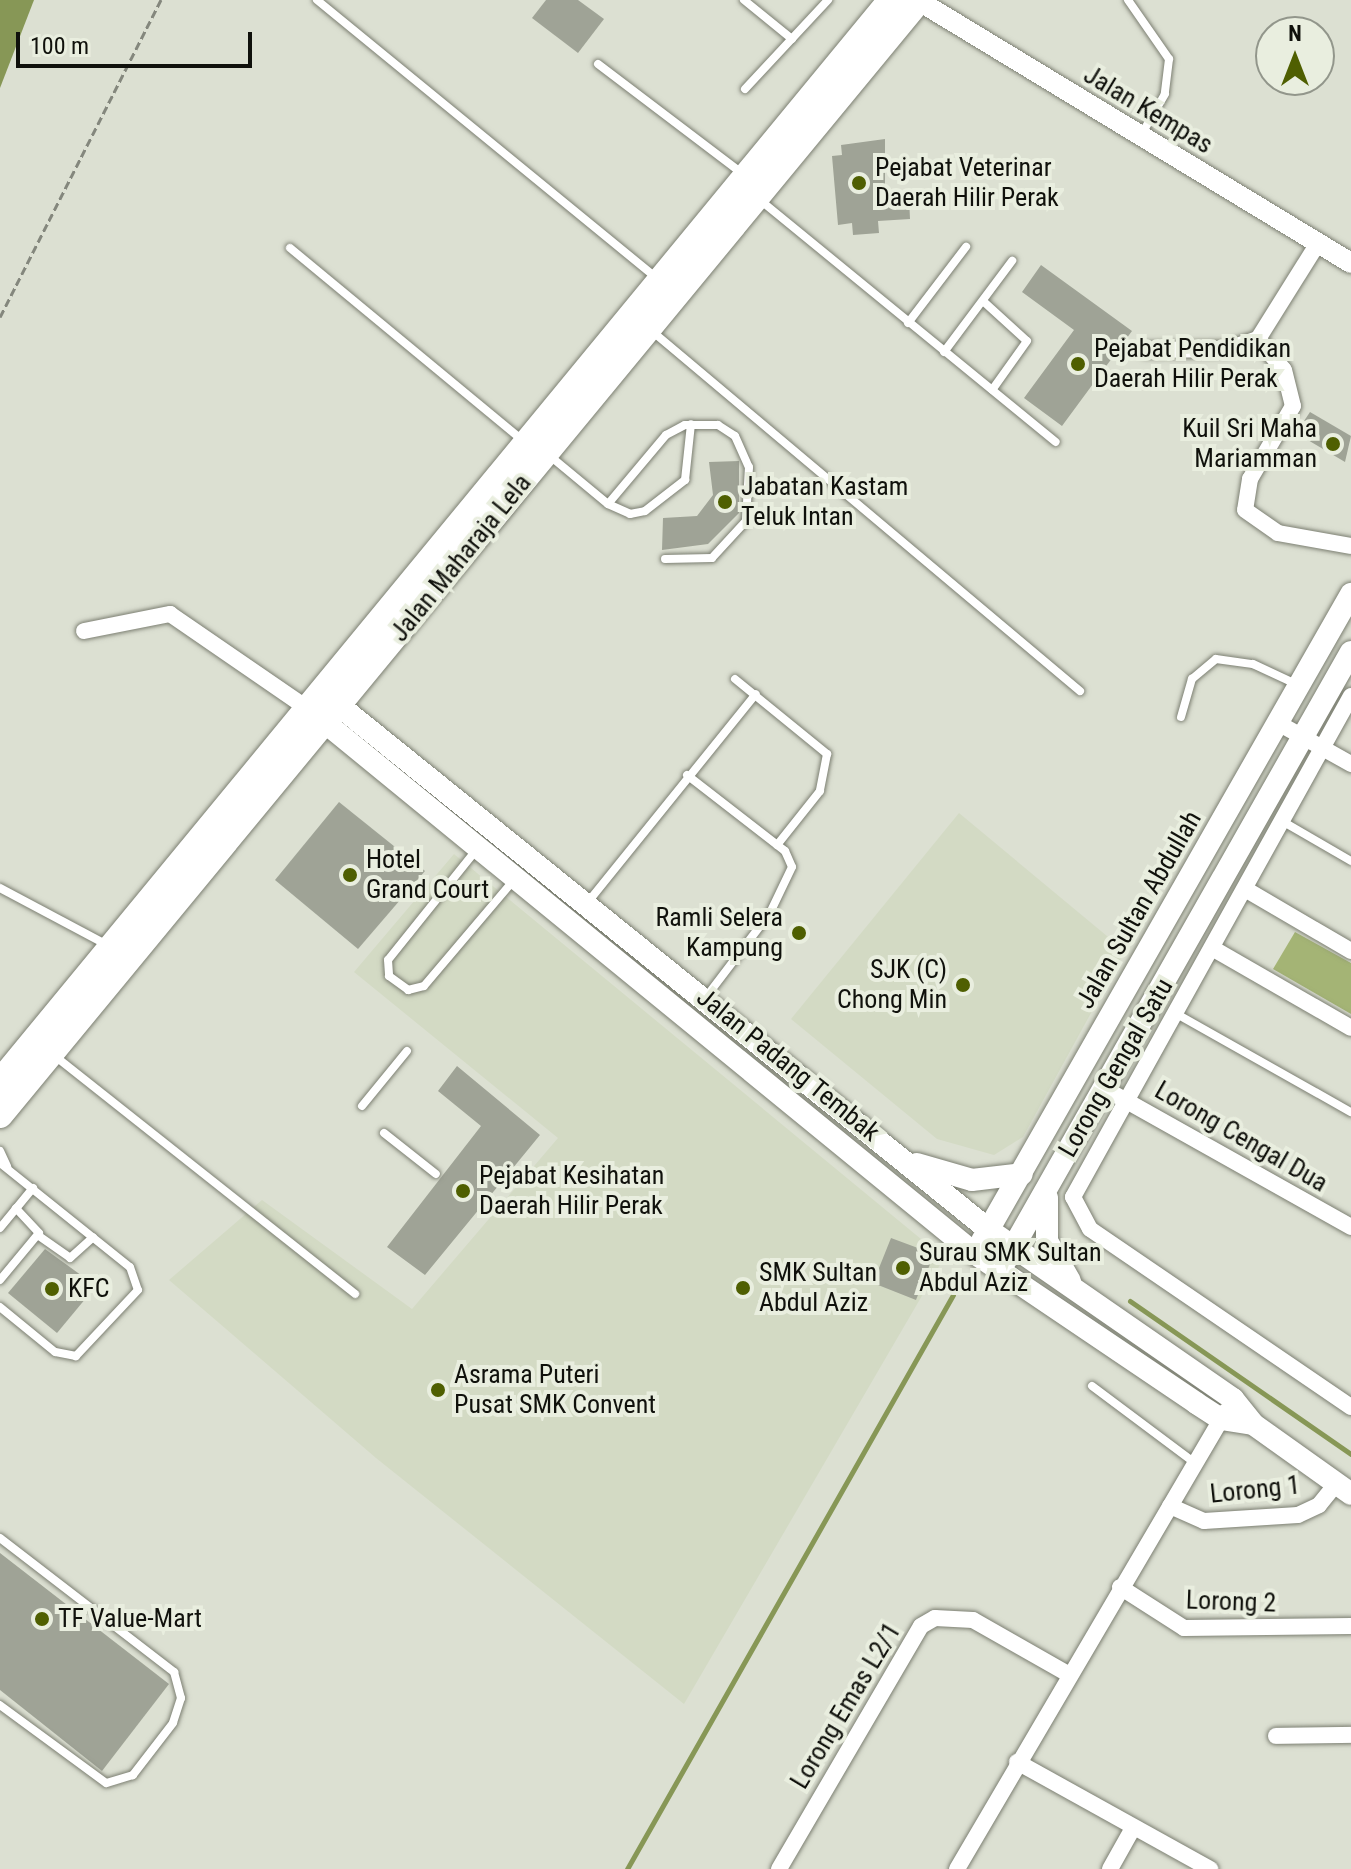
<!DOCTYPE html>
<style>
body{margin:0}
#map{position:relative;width:1351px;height:1869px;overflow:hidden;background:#dce0d2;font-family:"Roboto Condensed",sans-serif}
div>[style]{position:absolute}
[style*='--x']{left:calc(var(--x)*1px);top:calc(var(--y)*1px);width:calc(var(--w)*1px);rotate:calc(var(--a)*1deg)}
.built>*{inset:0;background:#d3dac4}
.green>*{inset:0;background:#a4b475}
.water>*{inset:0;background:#879756}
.stream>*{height:5px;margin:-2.5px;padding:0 2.5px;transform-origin:2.5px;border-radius:2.5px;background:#879756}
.building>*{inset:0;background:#9fa396}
.path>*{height:3px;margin-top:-1.5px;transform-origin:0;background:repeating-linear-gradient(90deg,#84877d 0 8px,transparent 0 12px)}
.roads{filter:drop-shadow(0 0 2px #7c7f72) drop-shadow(0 0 2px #7c7f72)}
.service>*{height:8px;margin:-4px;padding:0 4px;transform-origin:4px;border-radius:4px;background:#fff}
.minor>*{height:16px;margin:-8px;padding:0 8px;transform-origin:8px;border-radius:8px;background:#fff}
.tertiary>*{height:20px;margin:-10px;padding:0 10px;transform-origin:10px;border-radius:10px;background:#fff}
.secondary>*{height:22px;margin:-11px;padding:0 11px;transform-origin:11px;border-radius:11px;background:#fff}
.trunk>*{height:26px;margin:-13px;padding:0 13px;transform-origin:13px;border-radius:13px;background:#fff}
.dots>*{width:22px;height:22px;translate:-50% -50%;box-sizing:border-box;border:4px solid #e9eedf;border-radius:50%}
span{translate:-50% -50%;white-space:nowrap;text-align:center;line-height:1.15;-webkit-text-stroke:8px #e9eedf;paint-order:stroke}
.street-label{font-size:26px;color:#10110c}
.poi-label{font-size:26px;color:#10110c}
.left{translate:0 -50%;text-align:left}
.right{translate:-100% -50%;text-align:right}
.north{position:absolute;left:1255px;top:16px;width:80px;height:80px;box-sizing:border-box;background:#e9eedf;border:2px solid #92968b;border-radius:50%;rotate:0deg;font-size:22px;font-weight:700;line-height:32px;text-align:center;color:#10110c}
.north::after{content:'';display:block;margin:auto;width:28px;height:36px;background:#4f5f01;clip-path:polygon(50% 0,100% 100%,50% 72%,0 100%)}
.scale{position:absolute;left:16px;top:32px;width:236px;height:36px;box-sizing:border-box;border:4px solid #10110c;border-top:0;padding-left:10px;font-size:24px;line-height:28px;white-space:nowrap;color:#10110c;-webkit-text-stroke:6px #e9eedf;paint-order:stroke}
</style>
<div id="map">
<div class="built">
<i style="clip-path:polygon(959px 813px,1125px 951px,1023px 1137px,994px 1155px,937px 1139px,791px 1019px)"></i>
<i style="clip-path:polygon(454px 854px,944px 1258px,684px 1704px,376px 1458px,169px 1280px,262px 1200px,412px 1309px,558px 1138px,354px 972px)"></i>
</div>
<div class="green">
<i style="clip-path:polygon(1295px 932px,1351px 963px,1351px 1014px,1273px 969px)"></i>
</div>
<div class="water">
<i style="clip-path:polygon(0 0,34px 0,0 88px)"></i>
</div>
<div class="stream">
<i style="--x:1130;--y:1301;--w:269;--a:34.7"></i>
<i style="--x:627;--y:1869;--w:660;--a:-60.41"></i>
</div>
<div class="building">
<i style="clip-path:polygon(546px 0,578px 0,604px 19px,578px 53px,532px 18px)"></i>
<i style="clip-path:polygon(885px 139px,885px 199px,909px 197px,910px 219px,878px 221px,879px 233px,853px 235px,852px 223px,838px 225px,832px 156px,842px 155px,841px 145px)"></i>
<i style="clip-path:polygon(1041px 265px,1132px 331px,1062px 426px,1024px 398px,1074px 330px,1022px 292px)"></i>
<i style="clip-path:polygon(1310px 412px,1351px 436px,1345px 462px,1296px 433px)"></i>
<i style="clip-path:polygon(739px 461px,739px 513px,708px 544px,662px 550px,663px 518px,697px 516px,713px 495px,709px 462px)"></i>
<i style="clip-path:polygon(339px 802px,425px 871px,358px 949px,275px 880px)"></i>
<i style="clip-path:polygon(457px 1066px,540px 1135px,425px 1275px,387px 1247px,481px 1126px,438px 1091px)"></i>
<i style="clip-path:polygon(891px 1238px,934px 1254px,916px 1300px,873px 1283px)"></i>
<i style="clip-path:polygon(45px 1249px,96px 1286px,57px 1333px,8px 1293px)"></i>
<i style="clip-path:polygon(0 1553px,169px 1684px,102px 1771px,0 1690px)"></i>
</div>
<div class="path">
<i style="--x:0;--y:317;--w:356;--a:-63.1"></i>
</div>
<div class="roads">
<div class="service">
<i style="--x:317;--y:0;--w:439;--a:39.3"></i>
<i style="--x:744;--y:0;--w:62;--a:39.1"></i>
<i style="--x:1128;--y:0;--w:72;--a:55.2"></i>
<i style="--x:1169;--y:59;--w:35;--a:97"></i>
<i style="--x:1165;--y:94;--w:48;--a:120.3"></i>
<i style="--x:598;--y:64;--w:182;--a:37.2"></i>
<i style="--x:745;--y:89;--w:122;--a:-47"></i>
<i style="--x:760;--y:200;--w:382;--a:39.3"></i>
<i style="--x:290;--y:248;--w:303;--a:39.6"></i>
<i style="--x:983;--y:301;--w:59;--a:42.3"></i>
<i style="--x:1027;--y:341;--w:60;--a:125.5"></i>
<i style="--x:908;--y:323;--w:96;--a:-52.7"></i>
<i style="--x:653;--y:332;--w:558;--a:40.06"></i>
<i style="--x:944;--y:352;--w:114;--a:-53.2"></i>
<i style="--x:550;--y:456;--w:75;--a:39.6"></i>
<i style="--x:608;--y:504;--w:24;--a:24"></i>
<i style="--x:630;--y:514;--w:15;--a:-11"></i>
<i style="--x:645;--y:511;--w:51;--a:-37.8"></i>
<i style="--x:685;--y:480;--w:56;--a:-83.9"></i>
<i style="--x:608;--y:504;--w:90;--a:-50"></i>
<i style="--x:666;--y:435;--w:21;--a:-28"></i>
<i style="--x:685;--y:425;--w:33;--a:0"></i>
<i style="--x:718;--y:425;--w:20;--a:33"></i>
<i style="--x:735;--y:436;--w:34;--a:66"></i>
<i style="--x:749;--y:467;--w:54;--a:93.2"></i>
<i style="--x:746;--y:521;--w:50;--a:132.6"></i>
<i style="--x:712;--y:558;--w:47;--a:178.8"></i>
<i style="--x:735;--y:679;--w:119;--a:39.2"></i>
<i style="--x:827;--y:754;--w:38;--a:101"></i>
<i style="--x:820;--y:791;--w:69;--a:128.5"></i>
<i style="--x:1181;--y:717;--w:40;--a:-74"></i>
<i style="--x:1192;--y:679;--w:31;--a:-40"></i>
<i style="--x:1216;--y:659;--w:37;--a:8"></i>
<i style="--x:1253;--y:664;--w:50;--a:25"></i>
<i style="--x:687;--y:775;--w:124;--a:37.8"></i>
<i style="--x:785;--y:851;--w:17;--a:66"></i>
<i style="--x:792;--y:867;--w:51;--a:115.6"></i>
<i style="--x:770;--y:913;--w:106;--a:127.3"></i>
<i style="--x:1282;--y:821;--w:80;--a:30.1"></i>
<i style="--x:477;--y:849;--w:142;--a:128.7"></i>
<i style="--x:388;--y:960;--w:16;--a:86"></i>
<i style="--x:389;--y:976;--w:24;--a:36"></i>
<i style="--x:408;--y:990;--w:16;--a:-14"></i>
<i style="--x:424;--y:986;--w:139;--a:-49.7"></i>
<i style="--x:0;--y:888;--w:123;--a:28"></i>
<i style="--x:588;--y:902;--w:267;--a:-51.1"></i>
<i style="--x:1175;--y:1013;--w:202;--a:29.4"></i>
<i style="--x:55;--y:1056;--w:383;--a:38.4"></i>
<i style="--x:362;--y:1106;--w:71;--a:-50.7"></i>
<i style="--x:384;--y:1133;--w:66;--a:38.3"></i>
<i style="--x:0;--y:1151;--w:17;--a:65"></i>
<i style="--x:0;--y:1163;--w:166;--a:38.7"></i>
<i style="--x:130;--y:1267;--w:24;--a:71"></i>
<i style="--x:138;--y:1290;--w:91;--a:133.2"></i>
<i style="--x:76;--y:1356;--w:21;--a:-169"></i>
<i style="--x:55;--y:1352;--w:71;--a:-140.7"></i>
<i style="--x:0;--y:1228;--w:52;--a:-50.5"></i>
<i style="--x:39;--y:1236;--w:38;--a:35"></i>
<i style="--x:70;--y:1258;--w:31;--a:-42"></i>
<i style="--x:0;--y:1280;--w:61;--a:-50.3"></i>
<i style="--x:39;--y:1233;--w:34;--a:-133"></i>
<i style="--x:1092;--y:1386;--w:129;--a:36.8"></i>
<i style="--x:0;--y:1538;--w:220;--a:37.6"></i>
<i style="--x:174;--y:1672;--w:27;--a:75"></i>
<i style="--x:181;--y:1698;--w:26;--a:108"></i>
<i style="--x:173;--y:1723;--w:66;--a:127.6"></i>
<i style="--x:133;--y:1775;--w:28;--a:163"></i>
<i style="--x:106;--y:1783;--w:132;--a:-143.7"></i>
</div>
<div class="minor">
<i style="--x:1258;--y:339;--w:40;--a:50"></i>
<i style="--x:1284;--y:370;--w:37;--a:76"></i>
<i style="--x:1293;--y:406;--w:85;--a:120.5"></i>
<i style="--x:1250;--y:479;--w:31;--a:99"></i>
<i style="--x:1245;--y:510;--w:40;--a:34.9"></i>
<i style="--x:1278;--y:533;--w:74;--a:10.1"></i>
<i style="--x:1146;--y:350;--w:81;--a:-0.7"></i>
<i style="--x:1227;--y:349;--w:33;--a:-18"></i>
<i style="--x:1258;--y:339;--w:113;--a:-58"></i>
<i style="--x:84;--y:631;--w:88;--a:-11.2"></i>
<i style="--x:170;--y:614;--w:171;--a:34.5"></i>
<i style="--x:1351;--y:696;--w:573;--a:119.03"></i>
<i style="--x:1073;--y:1197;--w:36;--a:62"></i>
<i style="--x:1090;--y:1229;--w:316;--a:34.3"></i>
<i style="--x:1278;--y:723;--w:84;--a:29.3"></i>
<i style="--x:1245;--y:889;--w:123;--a:30.3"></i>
<i style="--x:1212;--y:948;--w:160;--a:29.9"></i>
<i style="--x:1107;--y:1090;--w:280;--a:29.3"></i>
<i style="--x:1170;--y:1506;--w:37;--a:24"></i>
<i style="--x:1204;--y:1521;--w:94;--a:-3.7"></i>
<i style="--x:1298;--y:1515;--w:23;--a:-25"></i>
<i style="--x:1319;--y:1505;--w:28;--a:-51"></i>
<i style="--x:1120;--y:1587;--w:76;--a:32.6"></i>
<i style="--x:1184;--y:1628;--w:167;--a:-0.7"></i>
<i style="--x:1276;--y:1736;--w:75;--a:-0.8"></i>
<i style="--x:1017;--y:1762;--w:221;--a:29"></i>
<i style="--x:779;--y:1869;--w:281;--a:-59.7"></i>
<i style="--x:921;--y:1626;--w:16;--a:-30"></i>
<i style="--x:935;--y:1618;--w:38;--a:3"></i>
<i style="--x:973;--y:1620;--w:109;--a:29.6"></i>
<i style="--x:957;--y:1869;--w:531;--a:-59.57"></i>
<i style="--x:1110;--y:1869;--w:47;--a:-60.7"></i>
</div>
<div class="tertiary">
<i style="--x:919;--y:1;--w:505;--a:31.24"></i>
</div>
<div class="secondary">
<i style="--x:326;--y:695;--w:852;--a:38.9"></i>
<i style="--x:989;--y:1230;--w:297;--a:34.7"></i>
<i style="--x:1233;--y:1399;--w:32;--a:51"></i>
<i style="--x:1253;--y:1424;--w:120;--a:35.5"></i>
<i style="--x:311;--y:711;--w:856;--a:39.27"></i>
<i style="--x:974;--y:1253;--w:268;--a:34"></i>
<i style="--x:1196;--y:1403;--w:30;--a:33"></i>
<i style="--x:1221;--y:1419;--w:32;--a:9"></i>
<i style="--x:917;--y:1164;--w:57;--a:16.2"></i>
<i style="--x:972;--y:1180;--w:50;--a:-6.8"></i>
<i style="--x:1047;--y:1198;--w:43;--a:90"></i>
<i style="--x:1047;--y:1241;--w:46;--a:60.1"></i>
<i style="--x:982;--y:1241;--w:745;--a:-60.3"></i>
<i style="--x:1006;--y:1260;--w:699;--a:-60.43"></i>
</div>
<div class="trunk">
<i style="--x:0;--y:1082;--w:1402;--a:-50.53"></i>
<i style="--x:0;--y:1115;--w:1445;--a:-50.5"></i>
</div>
</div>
<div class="dots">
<i style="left:859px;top:183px;background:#4f5f01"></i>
<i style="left:1078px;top:364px;background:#4f5f01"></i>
<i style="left:1333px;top:444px;background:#4f5f01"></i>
<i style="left:725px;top:502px;background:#4f5f01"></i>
<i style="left:350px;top:875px;background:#4f5f01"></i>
<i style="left:799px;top:933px;background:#4f5f01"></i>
<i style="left:963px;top:985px;background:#4f5f01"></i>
<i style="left:463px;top:1191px;background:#4f5f01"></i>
<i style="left:903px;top:1268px;background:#4f5f01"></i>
<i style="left:743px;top:1288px;background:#4f5f01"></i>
<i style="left:52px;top:1289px;background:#4f5f01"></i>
<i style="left:438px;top:1390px;background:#4f5f01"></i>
<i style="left:42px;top:1619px;background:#4f5f01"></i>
</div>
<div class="street-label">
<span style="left:1148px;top:110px;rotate:31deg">Jalan Kempas</span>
<span style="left:461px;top:558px;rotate:-51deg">Jalan Maharaja Lela</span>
<span style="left:1139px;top:910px;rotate:-60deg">Jalan Sultan Abdullah</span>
<span style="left:788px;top:1065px;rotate:39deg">Jalan Padang Tembak</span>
<span style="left:1116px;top:1068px;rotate:-60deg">Lorong Gengal Satu</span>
<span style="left:1241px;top:1137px;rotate:30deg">Lorong Cengal Dua</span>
<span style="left:1255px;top:1490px;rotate:-6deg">Lorong 1</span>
<span style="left:1231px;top:1602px;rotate:2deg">Lorong 2</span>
<span style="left:846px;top:1706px;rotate:-59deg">Lorong Emas L2/1</span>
</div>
<div class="poi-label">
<span class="left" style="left:875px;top:183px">Pejabat Veterinar<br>Daerah Hilir Perak</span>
<span class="left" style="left:1094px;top:364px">Pejabat Pendidikan<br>Daerah Hilir Perak</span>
<span class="right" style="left:1317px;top:444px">Kuil Sri Maha<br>Mariamman</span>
<span class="left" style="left:741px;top:502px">Jabatan Kastam<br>Teluk Intan</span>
<span class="left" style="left:366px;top:875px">Hotel<br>Grand Court</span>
<span class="right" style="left:783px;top:933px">Ramli Selera<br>Kampung</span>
<span class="right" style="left:947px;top:985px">SJK (C)<br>Chong Min</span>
<span class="left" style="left:479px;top:1191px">Pejabat Kesihatan<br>Daerah Hilir Perak</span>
<span class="left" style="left:919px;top:1268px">Surau SMK Sultan<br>Abdul Aziz</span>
<span class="left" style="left:759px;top:1288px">SMK Sultan<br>Abdul Aziz</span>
<span class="left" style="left:68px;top:1289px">KFC</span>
<span class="left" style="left:454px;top:1390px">Asrama Puteri<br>Pusat SMK Convent</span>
<span class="left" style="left:58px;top:1619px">TF Value-Mart</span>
</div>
<div class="north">N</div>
<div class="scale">100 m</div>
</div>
